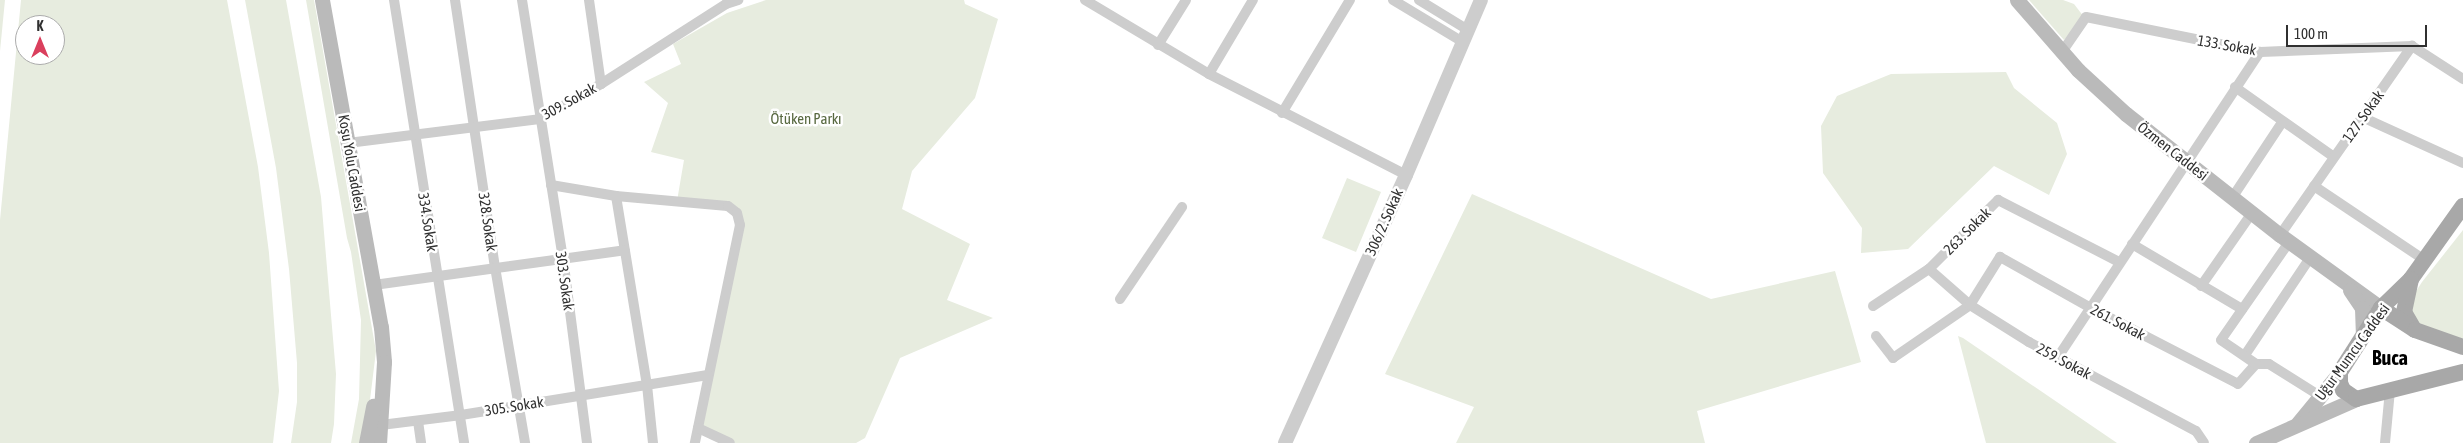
<!DOCTYPE html>
<meta charset="utf-8">
<style>
body{margin:0}
#map{position:relative;width:2463px;height:443px;overflow:hidden;background:#fff;font-family:"Asap Condensed",sans-serif}
div>[style]{position:absolute}
[style*='--x']{left:calc(var(--x)*1px);top:calc(var(--y)*1px);width:calc(var(--w)*1px);rotate:calc(var(--a)*1deg)}
.green>*{inset:0;background:#e7ecdf}
.minor>*{height:10px;margin:-5px;padding:0 5px;transform-origin:5px;border-radius:5px;background:#cdcdcd}
.tertiary>*{height:14px;margin:-7px;padding:0 7px;transform-origin:7px;border-radius:7px;background:#cdcdcd}
.secondary>*{height:15px;margin:-7.5px;padding:0 7.5px;transform-origin:7.5px;border-radius:7.5px;background:#bababa}
.primary>*{height:16px;margin:-8px;padding:0 8px;transform-origin:8px;border-radius:8px;background:#a8a8a8}
span{translate:-50% -50%;white-space:nowrap;text-align:center;line-height:1.15;-webkit-text-stroke:5px #fff;paint-order:stroke}
.street-label{font-size:15px;color:#303030}
.park-label{font-size:15px;color:#586940}
.district-label{font-size:20px;color:#000;font-weight:700}
.north{position:absolute;left:15px;top:15px;width:50px;height:50px;box-sizing:border-box;background:#fff;border:1px solid #acacac;border-radius:50%;rotate:0deg;font-size:14px;font-weight:700;line-height:20px;text-align:center;color:#303030}
.north::after{content:'';display:block;margin:auto;width:18px;height:22px;background:#da3f5d;clip-path:polygon(50% 0,100% 100%,50% 72%,0 100%)}
.scale{position:absolute;left:2286px;top:25px;width:141px;height:22px;box-sizing:border-box;border:2px solid #303030;border-top:0;padding-left:6px;font-size:15px;line-height:18px;white-space:nowrap;color:#303030;-webkit-text-stroke:4px #fff;paint-order:stroke}
</style>
<div id="map">
<div class="green">
<i style="clip-path:polygon(0 0,5px 0,0 51px)"></i>
<i style="clip-path:polygon(evenodd,21px 0,227px 0,258px 167px,269px 253px,279px 391px,273px 443px,0 443px,0 220px,21px 0,25px 25px,55px 25px,55px 55px,25px 55px,25px 25px)"></i>
<i style="clip-path:polygon(245px 0,286px 0,321px 197px,336px 374px,334px 424px,331px 443px,291px 443px,297px 402px,297px 363px,289px 269px,276px 168px)"></i>
<i style="clip-path:polygon(306px 0,314px 0,376px 351px,369px 408px,360px 443px,351px 443px,359px 399px,361px 320px,351px 252px,347px 238px)"></i>
<i style="clip-path:polygon(766px 0,964px 0,965px 4px,998px 19px,975px 98px,912px 171px,902px 209px,970px 244px,947px 300px,993px 318px,900px 358px,865px 438px,856px 443px,730px 443px,698px 428px,740px 225px,728px 206px,677px 201px,684px 160px,651px 152px,668px 103px,644px 82px,681px 64px,673px 44px,727px 13px)"></i>
<i style="clip-path:polygon(2029px 0,2063px 0,2074px 4px,2084px 17px,2064px 40px)"></i>
<i style="clip-path:polygon(2006px 72px,2014px 88px,2057px 123px,2067px 154px,2049px 195px,1994px 166px,1908px 249px,1861px 253px,1862px 228px,1823px 173px,1821px 126px,1837px 96px,1891px 74px)"></i>
<i style="clip-path:polygon(1347px 178px,1381px 192px,1356px 252px,1322px 238px)"></i>
<i style="clip-path:polygon(1472px 194px,1711px 299px,1835px 271px,1861px 362px,1697px 411px,1705px 443px,1456px 443px,1474px 407px,1385px 374px)"></i>
<i style="clip-path:polygon(2463px 230px,2463px 339px,2417px 324px,2408px 310px,2411px 299px,2422px 282px)"></i>
<i style="clip-path:polygon(1958px 336px,1963px 338px,2117px 443px,1986px 443px)"></i>
</div>
<div class="minor">
<i style="--x:394;--y:0;--w:448;--a:81"></i>
<i style="--x:455;--y:0;--w:270;--a:81.5"></i>
<i style="--x:495;--y:267;--w:179;--a:80.3"></i>
<i style="--x:522;--y:0;--w:261;--a:81"></i>
<i style="--x:563;--y:258;--w:187;--a:82.6"></i>
<i style="--x:589;--y:0;--w:85;--a:81.9"></i>
<i style="--x:1085;--y:0;--w:144;--a:30.8"></i>
<i style="--x:1209;--y:74;--w:221;--a:27.1"></i>
<i style="--x:1393;--y:0;--w:82;--a:31"></i>
<i style="--x:1419;--y:0;--w:57;--a:31.5"></i>
<i style="--x:1158;--y:45;--w:53;--a:-58.1"></i>
<i style="--x:2412;--y:46;--w:61;--a:32.9"></i>
<i style="--x:2062;--y:52;--w:42;--a:-55.6"></i>
<i style="--x:2086;--y:17;--w:177;--a:11.4"></i>
<i style="--x:2260;--y:52;--w:152;--a:-2.3"></i>
<i style="--x:1209;--y:74;--w:86;--a:-59.3"></i>
<i style="--x:2235;--y:87;--w:121;--a:35.3"></i>
<i style="--x:1282;--y:113;--w:132;--a:-59"></i>
<i style="--x:2362;--y:117;--w:111;--a:24.5"></i>
<i style="--x:348;--y:143;--w:193;--a:-7.1"></i>
<i style="--x:540;--y:119;--w:70;--a:-29.8"></i>
<i style="--x:601;--y:84;--w:148;--a:-32.6"></i>
<i style="--x:726;--y:4;--w:13;--a:-18"></i>
<i style="--x:551;--y:185;--w:66;--a:9.6"></i>
<i style="--x:616;--y:196;--w:112;--a:5.1"></i>
<i style="--x:728;--y:206;--w:11;--a:38"></i>
<i style="--x:737;--y:213;--w:12;--a:76"></i>
<i style="--x:740;--y:225;--w:223;--a:101.7"></i>
<i style="--x:2314;--y:186;--w:131;--a:33.8"></i>
<i style="--x:616;--y:196;--w:192;--a:80.7"></i>
<i style="--x:647;--y:385;--w:58;--a:84.1"></i>
<i style="--x:2232;--y:198;--w:92;--a:-56.5"></i>
<i style="--x:2280;--y:235;--w:231;--a:-55.1"></i>
<i style="--x:2132;--y:244;--w:128;--a:30.6"></i>
<i style="--x:1929;--y:269;--w:55;--a:41.3"></i>
<i style="--x:1970;--y:305;--w:70;--a:32.1"></i>
<i style="--x:2029;--y:342;--w:189;--a:28.1"></i>
<i style="--x:2196;--y:431;--w:14;--a:56"></i>
<i style="--x:374;--y:285;--w:253;--a:-7.9"></i>
<i style="--x:2201;--y:286;--w:89;--a:-55.1"></i>
<i style="--x:1120;--y:299;--w:111;--a:-56"></i>
<i style="--x:1873;--y:306;--w:67;--a:-33.5"></i>
<i style="--x:1929;--y:269;--w:98;--a:-45"></i>
<i style="--x:1998;--y:200;--w:136;--a:27.1"></i>
<i style="--x:1876;--y:336;--w:28;--a:52"></i>
<i style="--x:1893;--y:358;--w:93;--a:-34.5"></i>
<i style="--x:1970;--y:305;--w:57;--a:-58"></i>
<i style="--x:2000;--y:257;--w:104;--a:29.3"></i>
<i style="--x:2091;--y:308;--w:165;--a:27.3"></i>
<i style="--x:2238;--y:384;--w:27;--a:-48"></i>
<i style="--x:2256;--y:364;--w:13;--a:0"></i>
<i style="--x:2269;--y:364;--w:60;--a:32.1"></i>
<i style="--x:2245;--y:355;--w:117;--a:-56.2"></i>
<i style="--x:2058;--y:357;--w:366;--a:-56.5"></i>
<i style="--x:2256;--y:364;--w:42;--a:-145.6"></i>
<i style="--x:2221;--y:340;--w:119;--a:-55.2"></i>
<i style="--x:418;--y:421;--w:22;--a:82"></i>
<i style="--x:381;--y:425;--w:81;--a:-7.1"></i>
<i style="--x:461;--y:415;--w:250;--a:-9.2"></i>
<i style="--x:698;--y:428;--w:35;--a:25"></i>
<i style="--x:2385;--y:443;--w:53;--a:-84.6"></i>
</div>
<div class="tertiary">
<i style="--x:1285;--y:443;--w:294;--a:-65.7"></i>
<i style="--x:1406;--y:175;--w:190;--a:-66.8"></i>
</div>
<div class="secondary">
<i style="--x:322;--y:0;--w:332;--a:79.8"></i>
<i style="--x:381;--y:327;--w:35;--a:85"></i>
<i style="--x:384;--y:362;--w:81;--a:93.5"></i>
<i style="--x:2017;--y:0;--w:93;--a:48.9"></i>
<i style="--x:2078;--y:70;--w:65;--a:42.5"></i>
<i style="--x:2126;--y:114;--w:196;--a:38.2"></i>
<i style="--x:2280;--y:235;--w:125;--a:35.9"></i>
<i style="--x:2350;--y:290;--w:22;--a:56"></i>
<i style="--x:2362;--y:308;--w:27;--a:88"></i>
<i style="--x:2298;--y:423;--w:66;--a:-50.5"></i>
<i style="--x:366;--y:443;--w:38;--a:-79"></i>
<i style="--x:2256;--y:443;--w:109;--a:-23.7"></i>
</div>
<div class="primary">
<i style="--x:2463;--y:206;--w:90;--a:125.5"></i>
<i style="--x:2411;--y:279;--w:42;--a:136"></i>
<i style="--x:2381;--y:308;--w:76;--a:122.6"></i>
<i style="--x:2340;--y:372;--w:11;--a:90"></i>
<i style="--x:2340;--y:383;--w:8;--a:67"></i>
<i style="--x:2343;--y:390;--w:16;--a:35"></i>
<i style="--x:2356;--y:399;--w:110;--a:-14.2"></i>
<i style="--x:2411;--y:279;--w:34;--a:102"></i>
<i style="--x:2404;--y:312;--w:20;--a:60"></i>
<i style="--x:2381;--y:308;--w:40;--a:32.9"></i>
<i style="--x:2415;--y:330;--w:51;--a:19.5"></i>
</div>
<div class="street-label">
<span style="left:2227px;top:45px;rotate:10deg">133. Sokak</span>
<span style="left:569px;top:101px;rotate:-29deg">309. Sokak</span>
<span style="left:2363px;top:116px;rotate:-55deg">127. Sokak</span>
<span style="left:2173px;top:151px;rotate:38deg">Özmen Caddesi</span>
<span style="left:352px;top:163px;rotate:80deg">Koşu Yolu Caddesi</span>
<span style="left:428px;top:222px;rotate:81deg">334. Sokak</span>
<span style="left:488px;top:222px;rotate:82deg">328. Sokak</span>
<span style="left:1384px;top:222px;rotate:-66deg">306/2. Sokak</span>
<span style="left:1967px;top:231px;rotate:-45deg">263. Sokak</span>
<span style="left:565px;top:281px;rotate:82deg">303. Sokak</span>
<span style="left:2118px;top:322px;rotate:28deg">261. Sokak</span>
<span style="left:2352px;top:352px;rotate:-54deg">Uğur Mumcu Caddesi</span>
<span style="left:2064px;top:361px;rotate:28deg">259. Sokak</span>
<span style="left:514px;top:406px;rotate:-9deg">305. Sokak</span>
</div>
<div class="park-label">
<span style="left:806px;top:119px">Ötüken Parkı</span>
</div>
<div class="district-label">
<span style="left:2390px;top:357px">Buca</span>
</div>
<div class="north">K</div>
<div class="scale">100 m</div>
</div>
